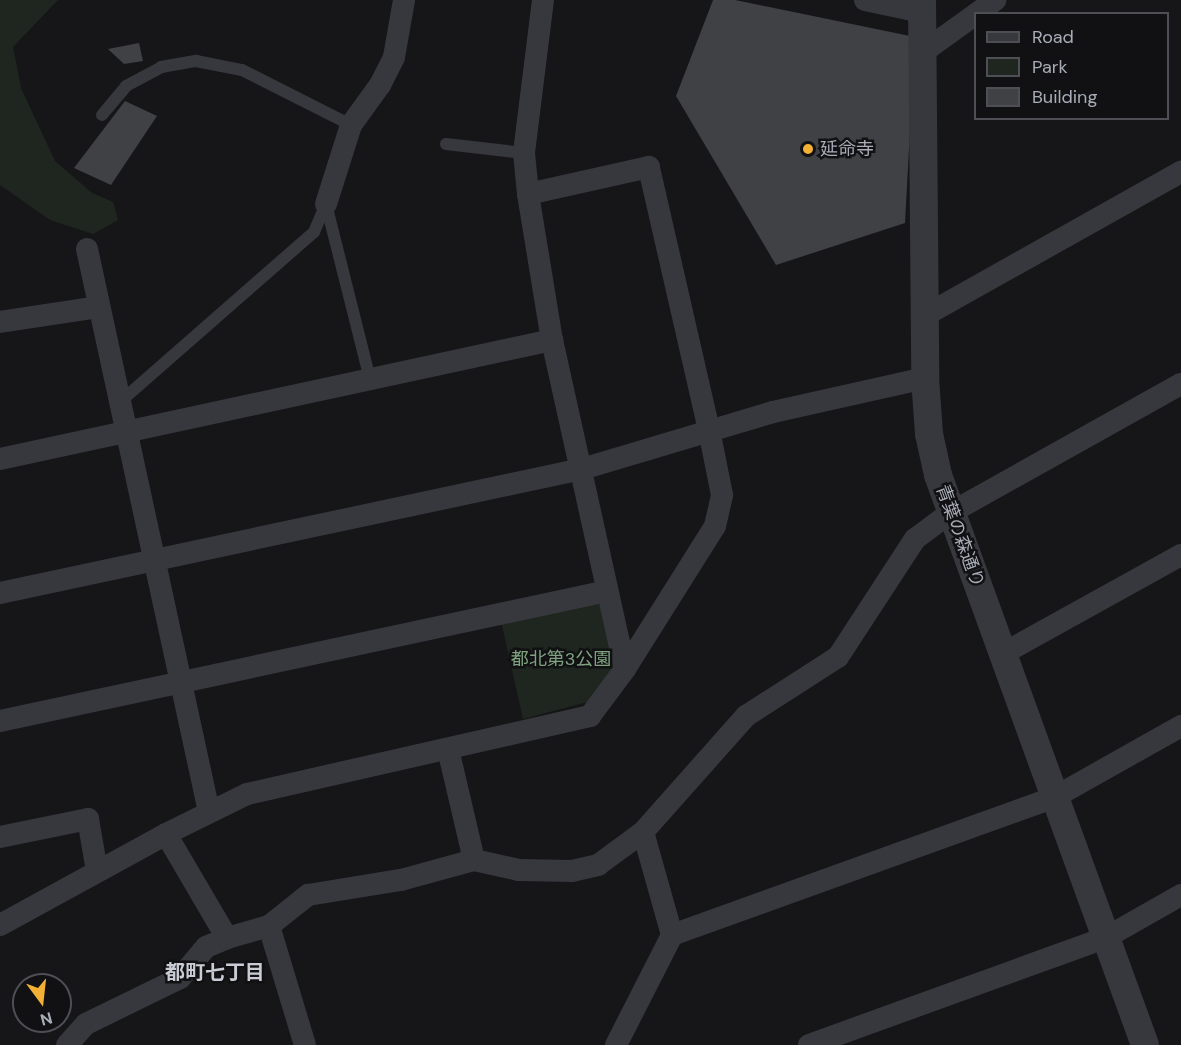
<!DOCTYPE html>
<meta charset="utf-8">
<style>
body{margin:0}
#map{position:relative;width:1181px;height:1045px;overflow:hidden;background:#161618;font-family:"DM Sans","Noto Sans JP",sans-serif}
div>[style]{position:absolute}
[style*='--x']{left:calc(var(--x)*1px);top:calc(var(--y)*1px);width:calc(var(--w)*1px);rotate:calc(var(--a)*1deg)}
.green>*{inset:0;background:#1e261f}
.building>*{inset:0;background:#404145}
.service>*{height:12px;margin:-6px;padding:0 6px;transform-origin:6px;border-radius:6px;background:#37383d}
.minor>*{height:22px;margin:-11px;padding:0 11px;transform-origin:11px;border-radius:11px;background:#37383d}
.tertiary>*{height:28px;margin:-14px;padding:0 14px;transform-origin:14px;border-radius:14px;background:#37383d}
.dots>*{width:16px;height:16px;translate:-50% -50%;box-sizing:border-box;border:3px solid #111113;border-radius:50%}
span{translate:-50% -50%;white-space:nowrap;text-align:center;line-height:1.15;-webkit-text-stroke:5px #111113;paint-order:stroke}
.poi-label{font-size:18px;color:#a8adb8}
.left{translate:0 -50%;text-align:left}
.street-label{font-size:18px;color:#a8adb8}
.park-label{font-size:18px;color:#7fa381}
.neighbourhood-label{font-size:20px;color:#c9ccd4;font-weight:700}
.legend{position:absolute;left:974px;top:12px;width:195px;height:108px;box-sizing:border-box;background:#111113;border:2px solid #4d4f55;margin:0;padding:8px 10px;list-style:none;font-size:18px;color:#a8adb8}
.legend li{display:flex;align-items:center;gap:12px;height:30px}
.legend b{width:30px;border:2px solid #4d4f55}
.north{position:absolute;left:12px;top:973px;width:60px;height:60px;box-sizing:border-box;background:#111113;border:2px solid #4d4f55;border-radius:50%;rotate:165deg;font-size:16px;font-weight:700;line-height:24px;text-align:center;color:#a8adb8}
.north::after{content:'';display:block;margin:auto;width:21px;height:27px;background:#f2b134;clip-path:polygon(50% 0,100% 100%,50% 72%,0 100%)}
</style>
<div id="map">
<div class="green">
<i style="clip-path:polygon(0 0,58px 0,13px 47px,21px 88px,55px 161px,92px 193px,113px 202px,118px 220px,93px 234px,50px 220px,0 185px)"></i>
<i style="clip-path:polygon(595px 601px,603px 608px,615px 665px,591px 701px,523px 719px,501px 621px)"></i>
</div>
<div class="building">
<i style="clip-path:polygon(713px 0,735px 0,915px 37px,905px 223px,776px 265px,676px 96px)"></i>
<i style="clip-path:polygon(139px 43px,143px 61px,124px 64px,108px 49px)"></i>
<i style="clip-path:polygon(125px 101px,157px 116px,111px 185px,74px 168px)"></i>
</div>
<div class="service">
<i style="--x:102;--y:115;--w:38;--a:-50"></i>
<i style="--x:126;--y:86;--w:40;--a:-28"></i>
<i style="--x:161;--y:67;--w:36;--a:-10"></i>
<i style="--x:196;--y:61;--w:47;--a:11.1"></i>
<i style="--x:242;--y:70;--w:122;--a:26.8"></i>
<i style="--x:446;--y:144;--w:79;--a:6.6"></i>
<i style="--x:326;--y:204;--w:180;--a:75.9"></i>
<i style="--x:121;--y:401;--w:257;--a:-41.2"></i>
<i style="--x:314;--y:232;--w:30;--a:-67"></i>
</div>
<div class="minor">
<i style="--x:543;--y:0;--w:154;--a:97.1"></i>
<i style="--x:524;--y:153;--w:41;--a:84.4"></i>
<i style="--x:528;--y:194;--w:148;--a:80.7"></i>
<i style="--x:552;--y:340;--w:337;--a:77.5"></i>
<i style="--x:865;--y:0;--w:58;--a:11.9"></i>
<i style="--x:976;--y:14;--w:24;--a:-36"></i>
<i style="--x:923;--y:52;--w:65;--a:-35.6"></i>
<i style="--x:326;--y:204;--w:83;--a:-72.4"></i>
<i style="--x:351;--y:125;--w:49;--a:-54.1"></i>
<i style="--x:380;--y:85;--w:31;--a:-63"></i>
<i style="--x:394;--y:57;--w:58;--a:-80"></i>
<i style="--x:87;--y:249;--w:576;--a:77.77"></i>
<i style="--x:924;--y:316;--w:295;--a:-29.3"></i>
<i style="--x:0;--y:322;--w:99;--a:-8.7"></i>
<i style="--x:0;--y:459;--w:565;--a:-12.17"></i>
<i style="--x:0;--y:593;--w:595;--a:-12.03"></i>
<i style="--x:582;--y:469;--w:199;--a:-16.6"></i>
<i style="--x:773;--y:412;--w:156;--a:-12.6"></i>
<i style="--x:1004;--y:653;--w:202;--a:-29"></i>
<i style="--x:0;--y:721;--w:621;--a:-12.09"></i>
<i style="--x:448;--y:749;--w:114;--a:76.8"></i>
<i style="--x:166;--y:834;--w:121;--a:59.6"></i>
<i style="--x:0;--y:837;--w:90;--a:-11.6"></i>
<i style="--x:88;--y:819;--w:53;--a:80.2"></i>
<i style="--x:0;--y:925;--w:189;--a:-28.7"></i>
<i style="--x:166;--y:834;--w:90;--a:-26.3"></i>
<i style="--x:247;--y:794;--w:352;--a:-12.8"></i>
<i style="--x:590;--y:716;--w:59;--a:-53.3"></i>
<i style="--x:625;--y:669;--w:169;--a:-57.8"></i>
<i style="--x:715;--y:526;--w:32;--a:-77"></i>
<i style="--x:722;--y:495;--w:66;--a:-101.3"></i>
<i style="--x:709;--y:430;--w:270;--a:-102.9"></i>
<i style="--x:649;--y:167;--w:124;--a:167.4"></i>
<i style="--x:269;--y:926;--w:124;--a:73.2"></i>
<i style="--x:672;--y:935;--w:407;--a:-19.8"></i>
<i style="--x:1055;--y:797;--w:145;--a:-29.4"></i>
<i style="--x:67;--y:1045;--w:28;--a:-48"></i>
<i style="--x:86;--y:1024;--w:105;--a:-26.1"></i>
<i style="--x:180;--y:978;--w:40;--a:-50"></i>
<i style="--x:206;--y:947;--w:23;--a:-23"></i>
<i style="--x:227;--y:938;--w:44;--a:-15.9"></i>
<i style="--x:269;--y:926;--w:50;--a:-38.5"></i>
<i style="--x:308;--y:895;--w:94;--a:-9.2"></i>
<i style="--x:401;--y:880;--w:76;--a:-15.3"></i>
<i style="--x:474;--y:860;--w:46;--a:12.5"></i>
<i style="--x:519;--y:870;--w:53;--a:1.1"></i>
<i style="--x:572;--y:871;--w:27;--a:-13"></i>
<i style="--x:598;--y:865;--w:56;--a:-36.3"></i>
<i style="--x:643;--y:832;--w:155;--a:-48.4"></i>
<i style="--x:746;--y:716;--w:109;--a:-32.7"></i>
<i style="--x:838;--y:657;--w:141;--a:-56.9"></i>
<i style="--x:915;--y:539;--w:44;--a:-36.6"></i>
<i style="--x:950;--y:513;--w:265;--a:-29.2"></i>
<i style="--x:616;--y:1045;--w:123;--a:-63"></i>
<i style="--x:672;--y:935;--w:107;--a:-105.7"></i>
<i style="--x:809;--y:1045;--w:317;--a:-19.9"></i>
<i style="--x:1107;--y:937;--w:85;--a:-29.6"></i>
</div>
<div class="tertiary">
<i style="--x:922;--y:0;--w:378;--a:89.5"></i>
<i style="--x:925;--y:378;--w:56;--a:85.9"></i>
<i style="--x:929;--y:434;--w:42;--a:77.6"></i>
<i style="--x:938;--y:475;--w:606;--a:70.04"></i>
</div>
<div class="dots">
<i style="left:808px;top:149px;background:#f2b134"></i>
</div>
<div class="poi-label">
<span class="left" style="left:820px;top:149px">延命寺</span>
</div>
<div class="street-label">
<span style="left:960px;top:536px;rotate:70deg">青葉の森通り</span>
</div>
<div class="park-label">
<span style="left:561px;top:659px">都北第3公園</span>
</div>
<div class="neighbourhood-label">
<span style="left:215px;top:972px">都町七丁目</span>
</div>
<ul class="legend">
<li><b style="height:8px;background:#37383d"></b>Road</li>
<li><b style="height:16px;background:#1e261f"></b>Park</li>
<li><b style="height:16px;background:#404145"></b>Building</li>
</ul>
<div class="north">N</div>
</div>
